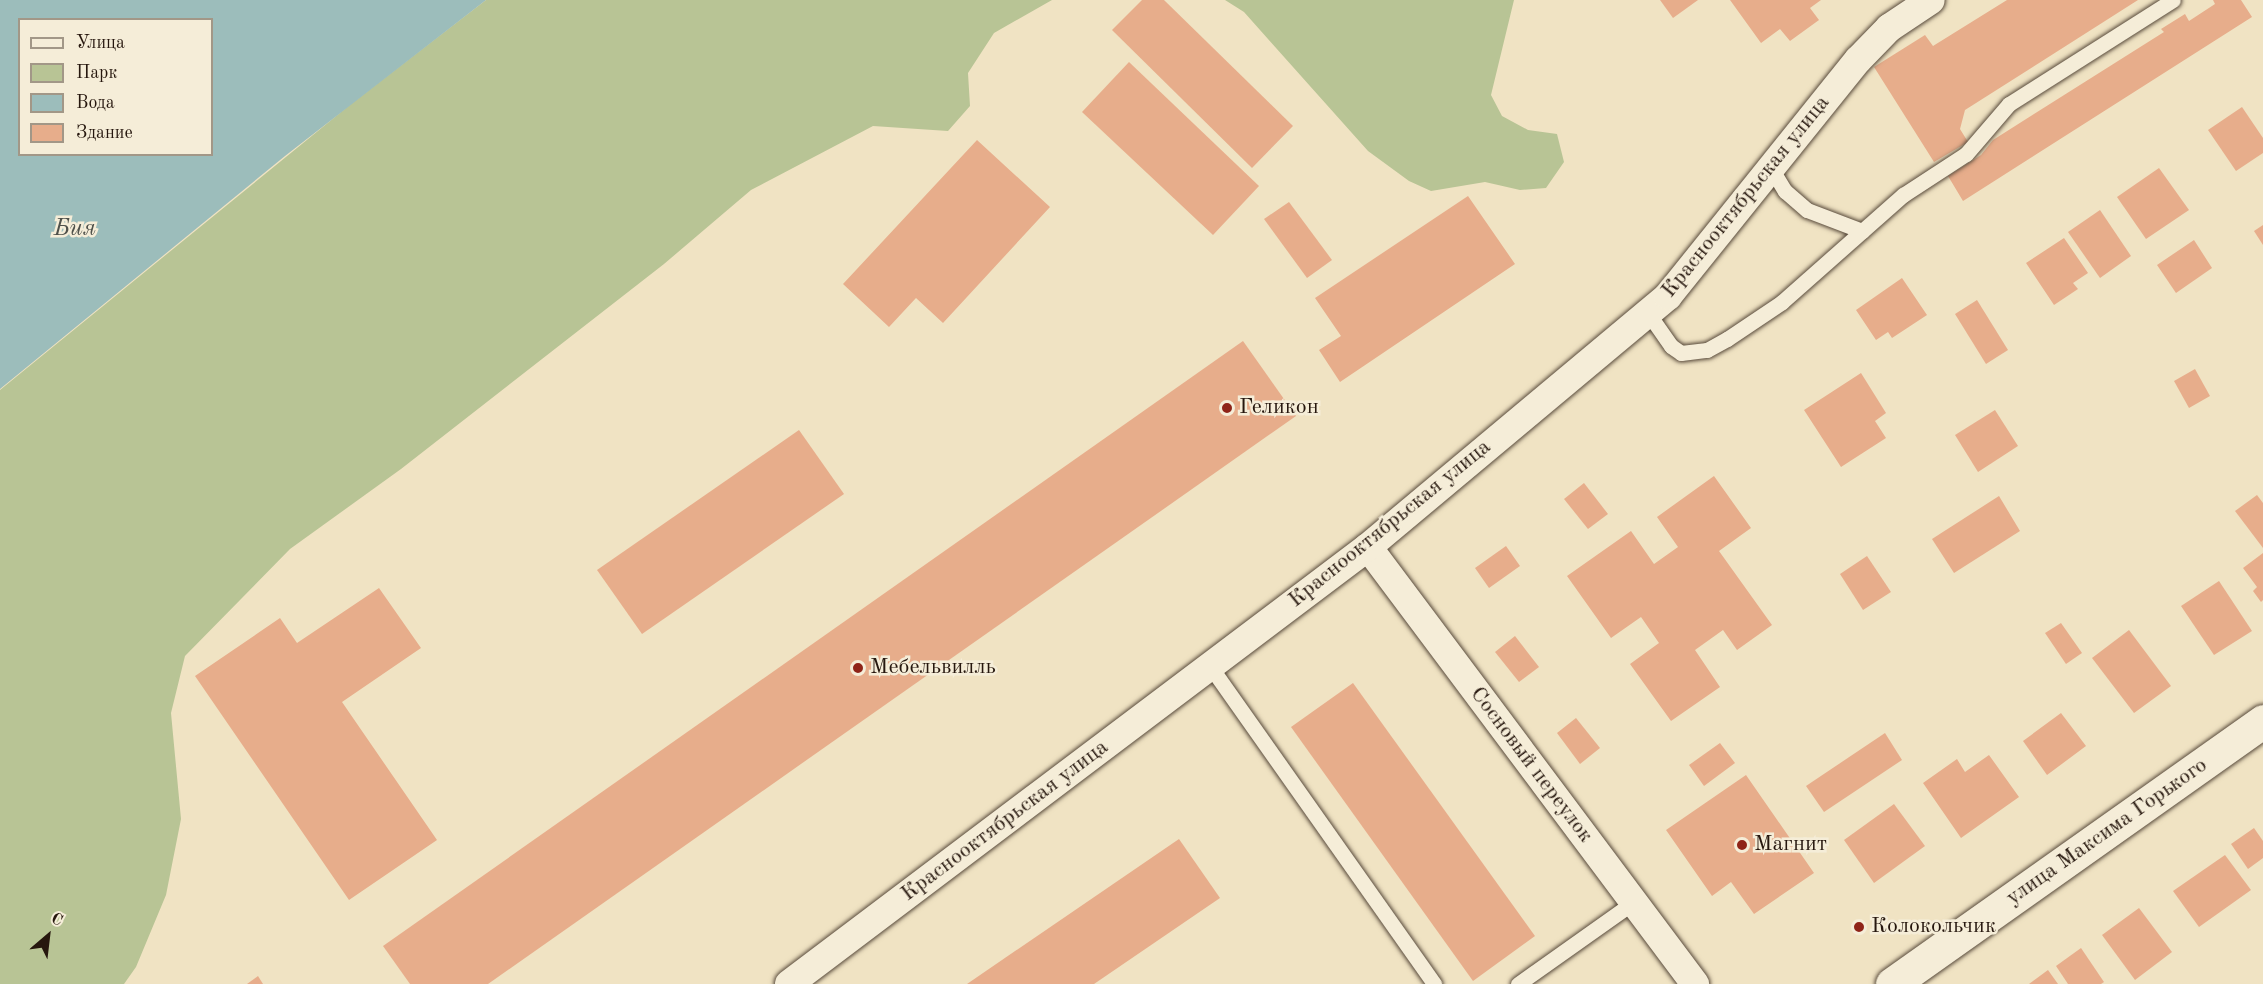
<!DOCTYPE html>
<meta charset="utf-8">
<style>
body{margin:0}
#map{position:relative;width:2263px;height:984px;overflow:hidden;background:#f0e3c3;font-family:"Old Standard TT",serif}
div>[style]{position:absolute}
[style*='--x']{left:calc(var(--x)*1px);top:calc(var(--y)*1px);width:calc(var(--w)*1px);rotate:calc(var(--a)*1deg)}
.green>*{inset:0;background:#b8c495}
.water>*{inset:0;background:#9cbdbb}
.building>*{inset:0;background:#e7ad8b}
.roads{filter:drop-shadow(0 0 2px #584a3b) drop-shadow(0 0 2px #584a3b)}
.lane>*{height:15px;margin:-7.5px;padding:0 7.5px;transform-origin:7.5px;border-radius:7.5px;background:#f5edd8}
.street>*{height:28px;margin:-14px;padding:0 14px;transform-origin:14px;border-radius:14px;background:#f5edd8}
.secondary>*{height:33px;margin:-16.5px;padding:0 16.5px;transform-origin:16.5px;border-radius:16.5px;background:#f5edd8}
.dots>*{width:16px;height:16px;translate:-50% -50%;box-sizing:border-box;border:3px solid #f5edd8;border-radius:50%}
span{translate:-50% -50%;white-space:nowrap;text-align:center;line-height:1.15;-webkit-text-stroke:5px #f5edd8;paint-order:stroke}
.street-label{font-size:22px;color:#26170e}
.poi-label{font-size:22px;color:#26170e}
.left{translate:0 -50%;text-align:left}
.water-label{font-size:24px;color:#4f514b;font-style:italic}
.legend{position:absolute;left:18px;top:18px;width:195px;height:138px;box-sizing:border-box;background:#f5edd8;border:2px solid #a29787;margin:0;padding:8px 10px;list-style:none;font-size:18px;color:#26170e}
.legend li{display:flex;align-items:center;gap:12px;height:30px}
.legend b{width:30px;border:2px solid #a29787}
.north{position:absolute;left:18px;top:906px;width:60px;height:60px;-webkit-text-stroke:4px #f5edd8;paint-order:stroke;rotate:28deg;font-size:16px;font-weight:700;line-height:24px;text-align:center;color:#26170e}
.north::after{content:'';display:block;margin:auto;width:21px;height:27px;background:#26170e;clip-path:polygon(50% 0,100% 100%,50% 72%,0 100%)}
</style>
<div id="map">
<div class="green">
<i style="clip-path:polygon(486px 0,1052px 0,994px 33px,968px 73px,970px 106px,948px 131px,873px 126px,751px 190px,664px 264px,401px 469px,290px 549px,185px 656px,171px 713px,181px 819px,166px 895px,136px 967px,124px 984px,0 984px,0 390px,351px 104px)"></i>
<i style="clip-path:polygon(1225px 0,1514px 0,1491px 95px,1502px 116px,1528px 130px,1557px 134px,1564px 162px,1546px 188px,1520px 190px,1485px 182px,1431px 191px,1409px 181px,1368px 151px,1244px 12px)"></i>
</div>
<div class="water">
<i style="clip-path:polygon(evenodd,0 0,486px 0,285px 156px,0 389px,0 0,20px 20px,212px 20px,212px 154px,20px 154px,20px 20px)"></i>
</div>
<div class="building">
<i style="clip-path:polygon(1142px 0,1164px 0,1293px 126px,1252px 168px,1112px 30px)"></i>
<i style="clip-path:polygon(1660px 0,1698px 0,1673px 18px)"></i>
<i style="clip-path:polygon(1730px 0,1821px 0,1810px 8px,1819px 20px,1790px 41px,1780px 29px,1761px 43px)"></i>
<i style="clip-path:polygon(2007px 0,2138px 0,1965px 110px,1960px 129px,1968px 142px,1934px 162px,1874px 67px,1925px 35px,1933px 46px)"></i>
<i style="clip-path:polygon(2213px 0,2241px 0,2252px 17px,1963px 201px,1948px 176px,1981px 155px,1993px 140px,2164px 32px,2161px 29px,2185px 14px,2189px 21px,2215px 4px)"></i>
<i style="clip-path:polygon(1129px 62px,1259px 186px,1213px 235px,1082px 112px)"></i>
<i style="clip-path:polygon(2242px 107px,2263px 138px,2263px 153px,2236px 171px,2208px 130px)"></i>
<i style="clip-path:polygon(977px 140px,1050px 207px,943px 323px,916px 298px,889px 327px,843px 284px)"></i>
<i style="clip-path:polygon(2159px 168px,2189px 210px,2146px 239px,2117px 197px)"></i>
<i style="clip-path:polygon(1468px 196px,1515px 264px,1340px 382px,1319px 350px,1341px 336px,1315px 298px)"></i>
<i style="clip-path:polygon(1289px 202px,1332px 260px,1307px 278px,1264px 219px)"></i>
<i style="clip-path:polygon(2100px 210px,2131px 256px,2100px 278px,2068px 232px)"></i>
<i style="clip-path:polygon(2263px 225px,2263px 245px,2254px 231px)"></i>
<i style="clip-path:polygon(2064px 238px,2088px 273px,2073px 283px,2078px 289px,2054px 305px,2026px 263px)"></i>
<i style="clip-path:polygon(2194px 240px,2212px 268px,2176px 293px,2157px 265px)"></i>
<i style="clip-path:polygon(1902px 278px,1927px 315px,1892px 338px,1888px 332px,1876px 340px,1856px 310px)"></i>
<i style="clip-path:polygon(1977px 300px,2008px 350px,1986px 364px,1955px 314px)"></i>
<i style="clip-path:polygon(1243px 341px,1296px 416px,488px 984px,410px 984px,383px 946px)"></i>
<i style="clip-path:polygon(2195px 369px,2210px 396px,2189px 408px,2174px 381px)"></i>
<i style="clip-path:polygon(1861px 373px,1886px 413px,1875px 421px,1886px 438px,1841px 467px,1804px 410px)"></i>
<i style="clip-path:polygon(1995px 410px,2018px 446px,1978px 472px,1955px 435px)"></i>
<i style="clip-path:polygon(799px 430px,844px 494px,642px 634px,597px 570px)"></i>
<i style="clip-path:polygon(1714px 476px,1751px 528px,1719px 551px,1772px 625px,1737px 650px,1723px 630px,1695px 650px,1720px 687px,1671px 721px,1630px 664px,1659px 643px,1641px 617px,1611px 638px,1567px 576px,1631px 531px,1654px 564px,1678px 547px,1657px 517px)"></i>
<i style="clip-path:polygon(1584px 483px,1608px 514px,1588px 529px,1564px 499px)"></i>
<i style="clip-path:polygon(2257px 495px,2263px 503px,2263px 548px,2235px 511px)"></i>
<i style="clip-path:polygon(1999px 496px,2020px 531px,1954px 573px,1932px 539px)"></i>
<i style="clip-path:polygon(1506px 546px,1520px 566px,1489px 588px,1475px 568px)"></i>
<i style="clip-path:polygon(2263px 553px,2263px 600px,2261px 602px,2253px 591px,2257px 587px,2243px 568px)"></i>
<i style="clip-path:polygon(1867px 556px,1891px 592px,1863px 610px,1840px 574px)"></i>
<i style="clip-path:polygon(2219px 581px,2252px 631px,2214px 655px,2181px 606px)"></i>
<i style="clip-path:polygon(379px 588px,421px 648px,342px 702px,437px 840px,349px 900px,195px 676px,280px 618px,297px 643px)"></i>
<i style="clip-path:polygon(2061px 623px,2082px 653px,2066px 664px,2045px 633px)"></i>
<i style="clip-path:polygon(2129px 630px,2171px 686px,2134px 713px,2092px 658px)"></i>
<i style="clip-path:polygon(1515px 636px,1539px 667px,1519px 682px,1495px 652px)"></i>
<i style="clip-path:polygon(1353px 683px,1535px 936px,1473px 981px,1291px 727px)"></i>
<i style="clip-path:polygon(2061px 713px,2086px 746px,2047px 775px,2023px 741px)"></i>
<i style="clip-path:polygon(1576px 718px,1600px 748px,1580px 764px,1557px 733px)"></i>
<i style="clip-path:polygon(1885px 733px,1902px 760px,1824px 812px,1806px 786px)"></i>
<i style="clip-path:polygon(1720px 743px,1735px 763px,1704px 786px,1689px 765px)"></i>
<i style="clip-path:polygon(1989px 755px,2019px 797px,1961px 838px,1923px 783px,1957px 759px,1965px 772px)"></i>
<i style="clip-path:polygon(1746px 775px,1814px 873px,1754px 914px,1731px 882px,1712px 896px,1666px 830px)"></i>
<i style="clip-path:polygon(1894px 804px,1925px 846px,1874px 883px,1844px 840px)"></i>
<i style="clip-path:polygon(2254px 828px,2263px 841px,2263px 858px,2248px 869px,2231px 844px)"></i>
<i style="clip-path:polygon(1179px 839px,1220px 898px,1094px 984px,967px 984px)"></i>
<i style="clip-path:polygon(2225px 855px,2251px 890px,2199px 927px,2173px 891px)"></i>
<i style="clip-path:polygon(2139px 908px,2172px 952px,2135px 980px,2102px 935px)"></i>
<i style="clip-path:polygon(2081px 948px,2104px 982px,2101px 984px,2068px 984px,2056px 966px)"></i>
<i style="clip-path:polygon(2048px 970px,2058px 984px,2029px 984px)"></i>
<i style="clip-path:polygon(258px 976px,263px 984px,247px 984px)"></i>
</div>
<div class="roads">
<div class="lane">
<i style="--x:1771;--y:168;--w:27;--a:59"></i>
<i style="--x:1785;--y:191;--w:29;--a:41"></i>
<i style="--x:1807;--y:210;--w:59;--a:20.9"></i>
<i style="--x:1648;--y:313;--w:40;--a:55.1"></i>
<i style="--x:1671;--y:346;--w:12;--a:35"></i>
<i style="--x:1681;--y:353;--w:26;--a:-7"></i>
<i style="--x:1707;--y:350;--w:23;--a:-29"></i>
<i style="--x:1727;--y:339;--w:66;--a:-33.9"></i>
<i style="--x:1782;--y:302;--w:162;--a:-41.5"></i>
<i style="--x:1903;--y:195;--w:75;--a:-33.1"></i>
<i style="--x:1966;--y:154;--w:66;--a:-49.3"></i>
<i style="--x:2009;--y:104;--w:194;--a:-32.4"></i>
<i style="--x:1210;--y:666;--w:389;--a:54.8"></i>
<i style="--x:1518;--y:984;--w:142;--a:-35.3"></i>
</div>
<div class="street">
<i style="--x:1368;--y:547;--w:546;--a:53.19"></i>
<i style="--x:789;--y:984;--w:725;--a:-37.04"></i>
<i style="--x:1368;--y:547;--w:391;--a:-39.9"></i>
<i style="--x:1668;--y:296;--w:303;--a:-51.2"></i>
<i style="--x:1858;--y:60;--w:45;--a:-45.9"></i>
<i style="--x:1889;--y:28;--w:50;--a:-33.7"></i>
</div>
<div class="secondary">
<i style="--x:1892;--y:984;--w:455;--a:-35.3"></i>
</div>
</div>
<div class="dots">
<i style="left:1227px;top:408px;background:#8f2418"></i>
<i style="left:858px;top:668px;background:#8f2418"></i>
<i style="left:1742px;top:845px;background:#8f2418"></i>
<i style="left:1859px;top:927px;background:#8f2418"></i>
</div>
<div class="street-label">
<span style="left:1746px;top:197px;rotate:-51deg">Краснооктябрьская улица</span>
<span style="left:1390px;top:524px;rotate:-39deg">Краснооктябрьская улица</span>
<span style="left:1531px;top:765px;rotate:53deg">Сосновый переулок</span>
<span style="left:1005px;top:821px;rotate:-37deg">Краснооктябрьская улица</span>
<span style="left:2107px;top:832px;rotate:-35deg">улица Максима Горького</span>
</div>
<div class="poi-label">
<span class="left" style="left:1239px;top:408px">Геликон</span>
<span class="left" style="left:870px;top:668px">Мебельвилль</span>
<span class="left" style="left:1754px;top:845px">Магнит</span>
<span class="left" style="left:1871px;top:927px">Колокольчик</span>
</div>
<div class="water-label">
<span style="left:75px;top:230px">Бия</span>
</div>
<ul class="legend">
<li><b style="height:8px;background:#f5edd8"></b>Улица</li>
<li><b style="height:16px;background:#b8c495"></b>Парк</li>
<li><b style="height:16px;background:#9cbdbb"></b>Вода</li>
<li><b style="height:16px;background:#e7ad8b"></b>Здание</li>
</ul>
<div class="north">С</div>
</div>
